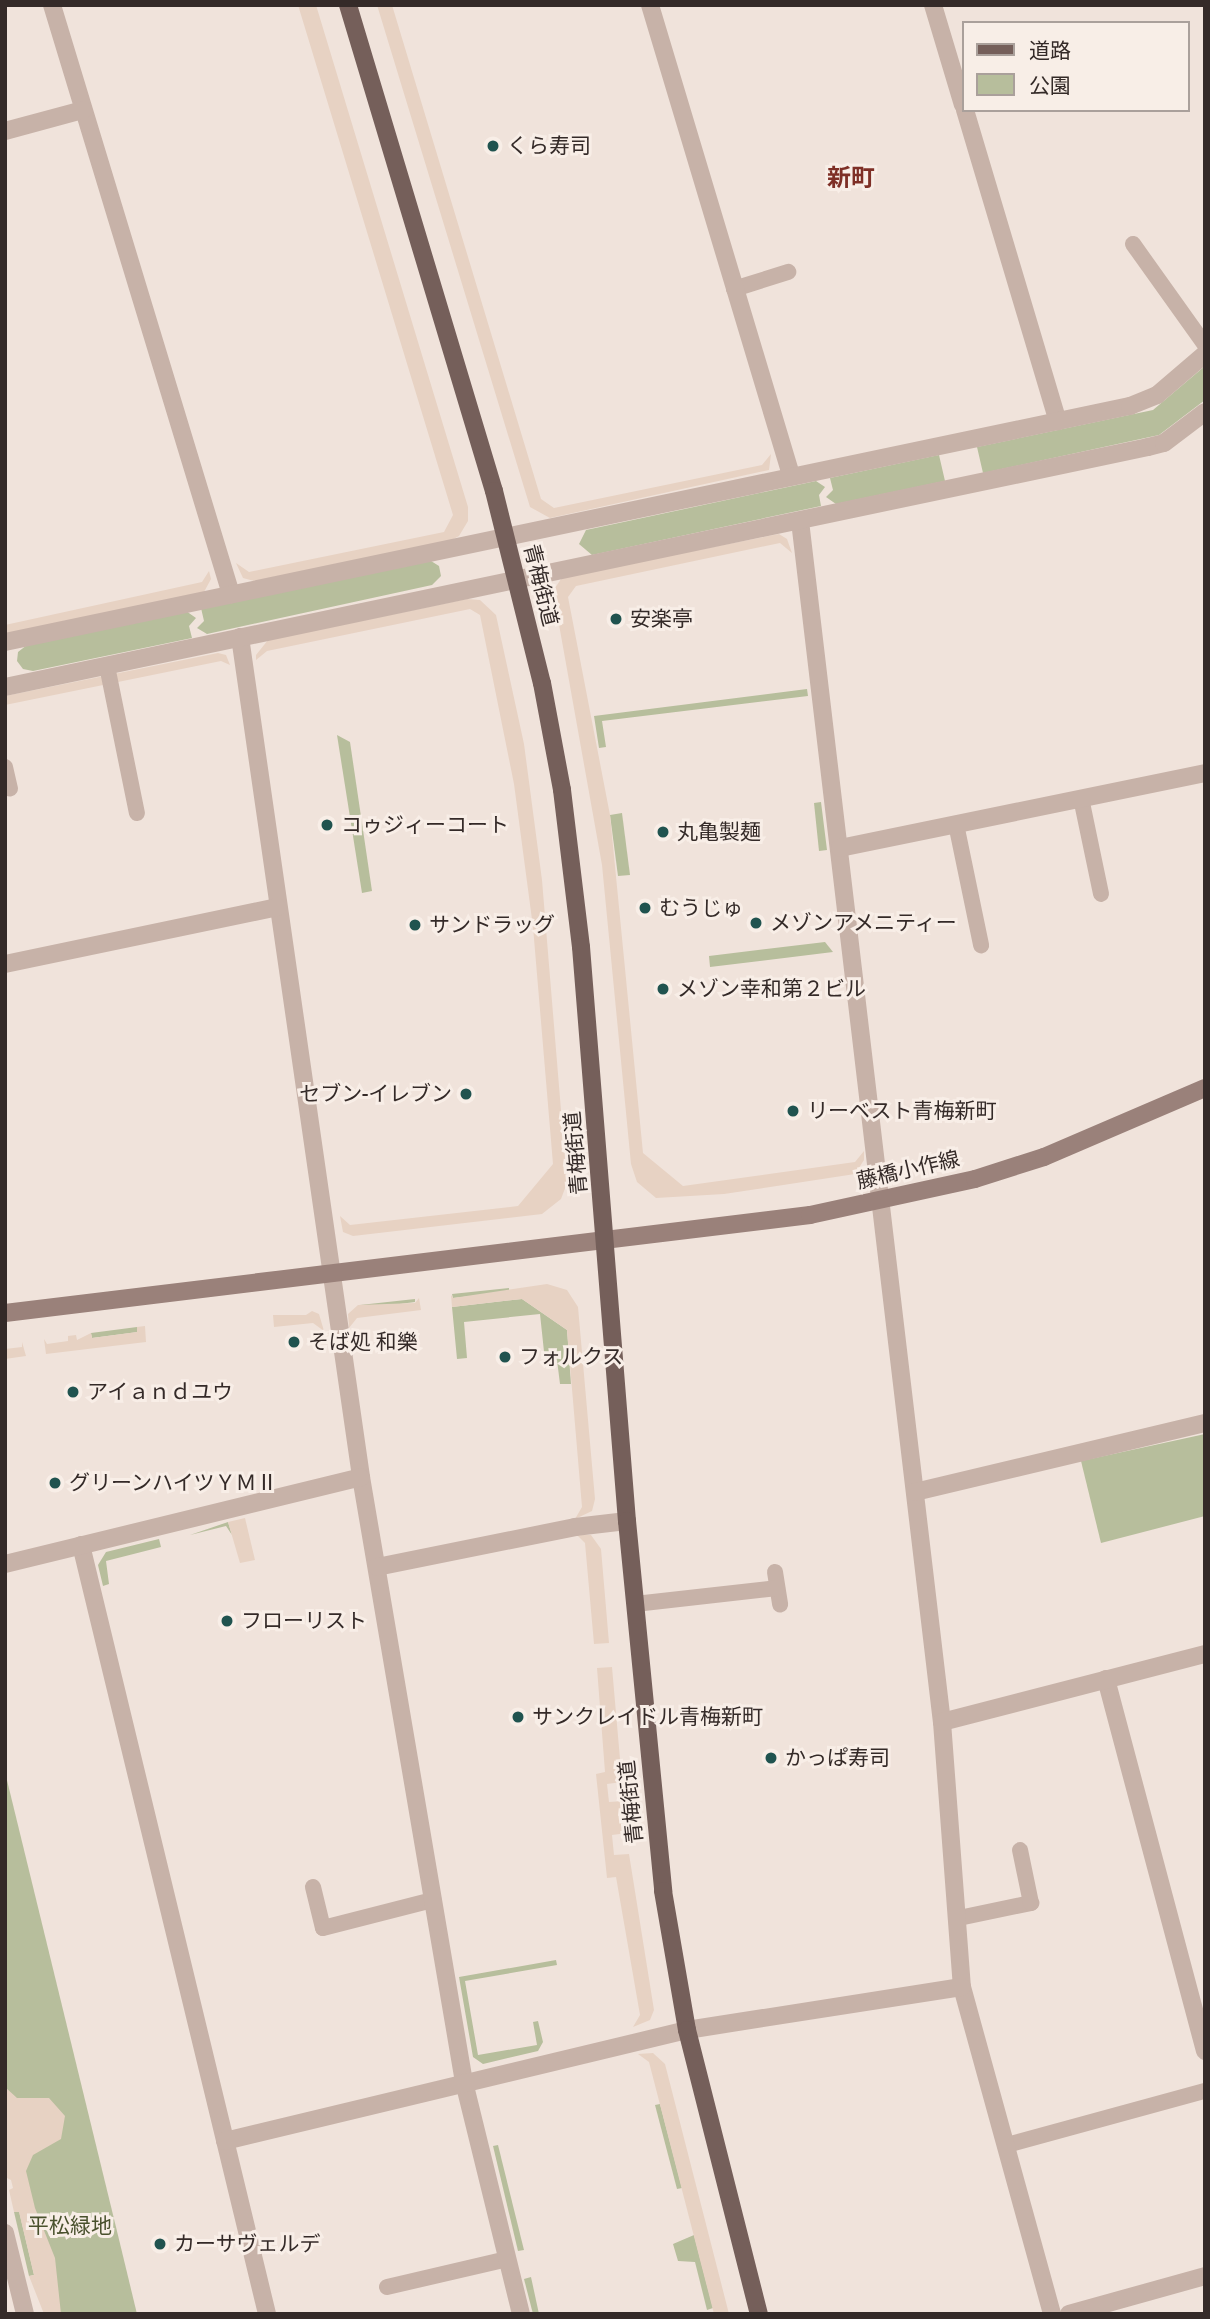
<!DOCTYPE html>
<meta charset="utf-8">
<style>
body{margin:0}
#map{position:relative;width:1210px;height:2319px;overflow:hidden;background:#f0e3db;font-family:"Archivo Narrow","Noto Sans JP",sans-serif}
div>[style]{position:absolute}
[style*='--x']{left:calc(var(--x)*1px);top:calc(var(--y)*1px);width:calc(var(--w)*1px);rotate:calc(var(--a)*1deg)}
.green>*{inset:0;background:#b7be9c}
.plaza>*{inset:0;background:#e7d2c3}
.lane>*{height:16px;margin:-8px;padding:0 8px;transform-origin:8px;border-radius:8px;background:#c7b2a8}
.street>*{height:18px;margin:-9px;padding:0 9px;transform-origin:9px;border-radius:9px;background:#c7b2a8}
.secondary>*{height:18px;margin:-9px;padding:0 9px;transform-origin:9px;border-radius:9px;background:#9a817a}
.primary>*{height:18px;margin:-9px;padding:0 9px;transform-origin:9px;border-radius:9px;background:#755f5a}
.dots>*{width:19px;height:19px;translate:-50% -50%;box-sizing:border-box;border:4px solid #f8eee7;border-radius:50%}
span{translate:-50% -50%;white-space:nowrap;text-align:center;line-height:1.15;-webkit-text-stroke:6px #f8eee7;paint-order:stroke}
.poi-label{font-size:21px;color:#342a28}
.left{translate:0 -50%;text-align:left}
.right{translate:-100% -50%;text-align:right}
.street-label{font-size:21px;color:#342a28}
.park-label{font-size:21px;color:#49512d}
.quarter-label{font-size:24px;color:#7e2f26;font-weight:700}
.frame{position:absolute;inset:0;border:7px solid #342a28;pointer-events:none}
.legend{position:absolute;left:962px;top:21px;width:228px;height:91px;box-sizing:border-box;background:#f8eee7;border:2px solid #aaa09b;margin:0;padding:9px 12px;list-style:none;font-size:21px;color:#342a28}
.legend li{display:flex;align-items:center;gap:14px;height:35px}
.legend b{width:35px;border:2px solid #aaa09b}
</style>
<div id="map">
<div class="green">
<i style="clip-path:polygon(1205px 366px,1205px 400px,1159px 435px,983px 473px,977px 447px,1153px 410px)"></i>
<i style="clip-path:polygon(939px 455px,945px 481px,836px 504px,826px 497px,833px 490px,830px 478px)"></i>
<i style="clip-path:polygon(816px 481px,825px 487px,819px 495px,821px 506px,592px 555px,579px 544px,586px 530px)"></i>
<i style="clip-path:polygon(431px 561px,439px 566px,441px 576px,432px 585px,207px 634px,197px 628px,204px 621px,201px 608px)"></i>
<i style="clip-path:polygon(186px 611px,196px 618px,189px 626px,192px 638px,33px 671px,23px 669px,17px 661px,18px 652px,27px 645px)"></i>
<i style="clip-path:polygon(807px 689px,808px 696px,602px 721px,606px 747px,599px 748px,594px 716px)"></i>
<i style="clip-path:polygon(337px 735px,350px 742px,372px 891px,362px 893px)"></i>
<i style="clip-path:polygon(821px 802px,827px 850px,819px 851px,814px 803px)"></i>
<i style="clip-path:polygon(622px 813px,630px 875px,618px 876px,610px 815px)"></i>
<i style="clip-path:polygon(825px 942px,833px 952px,710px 967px,709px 956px)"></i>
<i style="clip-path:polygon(509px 1288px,509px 1292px,453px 1298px,452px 1294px)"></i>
<i style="clip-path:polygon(415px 1299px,415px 1302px,361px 1309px,360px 1305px)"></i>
<i style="clip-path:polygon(522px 1299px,567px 1330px,571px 1384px,560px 1384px,557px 1360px,545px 1361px,540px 1314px,464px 1322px,467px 1358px,457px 1359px,452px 1307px)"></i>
<i style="clip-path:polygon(137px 1327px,138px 1332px,92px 1338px,91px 1333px)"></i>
<i style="clip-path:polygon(1205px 1434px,1205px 1516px,1101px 1543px,1081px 1461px)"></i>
<i style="clip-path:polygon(228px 1522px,232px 1535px,226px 1526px,190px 1535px)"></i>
<i style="clip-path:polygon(159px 1539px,161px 1547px,106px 1561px,109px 1584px,103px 1586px,98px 1565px,106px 1552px)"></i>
<i style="clip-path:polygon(5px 1772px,116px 2227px,137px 2314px,45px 2314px,5px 2148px)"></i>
<i style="clip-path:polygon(556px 1960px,557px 1965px,465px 1981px,478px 2055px,537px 2045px,533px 2022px,538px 2021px,543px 2042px,538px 2051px,483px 2064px,473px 2057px,459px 1977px)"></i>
<i style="clip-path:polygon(660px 2104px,682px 2188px,677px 2189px,655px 2105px)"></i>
<i style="clip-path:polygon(498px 2145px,524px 2250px,518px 2251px,493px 2146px)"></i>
<i style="clip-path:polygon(19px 2211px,34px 2275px,29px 2276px,14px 2212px)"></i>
<i style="clip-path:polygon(694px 2235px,713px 2308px,707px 2310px,695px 2262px,678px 2261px,673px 2244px)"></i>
<i style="clip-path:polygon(531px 2277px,539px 2314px,533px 2314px,524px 2279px)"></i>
</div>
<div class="plaza">
<i style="clip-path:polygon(298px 5px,316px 5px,468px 507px,468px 521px,459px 536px,450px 541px,254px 581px,243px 578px,236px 563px,249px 572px,444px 532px,453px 515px)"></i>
<i style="clip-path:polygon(377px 5px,392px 5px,541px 499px,554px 508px,762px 465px,771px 454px,769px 470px,550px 518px,530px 507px)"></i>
<i style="clip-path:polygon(779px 534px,787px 539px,792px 553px,780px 543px,576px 586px,568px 597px,610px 815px,643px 1153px,683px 1186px,855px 1162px,864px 1151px,864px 1160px,855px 1174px,724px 1194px,656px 1198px,637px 1182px,631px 1164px,602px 865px,553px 591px,561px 579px,570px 575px)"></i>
<i style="clip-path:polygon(209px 571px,211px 579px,204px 592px,5px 634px,5px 625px,202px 582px)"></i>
<i style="clip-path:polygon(467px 599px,480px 600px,496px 615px,524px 744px,542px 880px,567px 1183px,561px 1199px,542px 1214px,353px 1236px,343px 1232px,340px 1216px,350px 1225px,518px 1206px,553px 1164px,533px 927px,514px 784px,480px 615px,470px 609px,267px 651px,256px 660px,256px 655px,268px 640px)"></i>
<i style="clip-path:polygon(218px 653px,226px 655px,230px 665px,221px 661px,5px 705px,5px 696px)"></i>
<i style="clip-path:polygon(547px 1284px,567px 1290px,578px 1307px,595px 1499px,592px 1511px,575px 1519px,582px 1507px,567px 1330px,522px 1299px,452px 1307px,451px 1295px,453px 1298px)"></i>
<i style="clip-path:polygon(419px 1298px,421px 1310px,357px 1318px,349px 1328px,348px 1314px,358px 1305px,415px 1303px)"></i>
<i style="clip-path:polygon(312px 1311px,319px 1314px,324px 1331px,313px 1323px,274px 1327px,273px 1315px,306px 1315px)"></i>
<i style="clip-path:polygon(145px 1326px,146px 1342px,46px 1354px,44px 1339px,47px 1344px,68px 1341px,68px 1336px,76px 1335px,77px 1340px,91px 1333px,92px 1338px,137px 1332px,137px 1327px)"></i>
<i style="clip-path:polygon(22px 1342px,26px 1356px,5px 1359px,5px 1349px,22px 1347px)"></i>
<i style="clip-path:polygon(245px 1518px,255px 1560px,240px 1563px,228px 1522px)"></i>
<i style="clip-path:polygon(577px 1535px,591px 1535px,601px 1549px,609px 1643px,594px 1644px,585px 1543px)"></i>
<i style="clip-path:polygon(612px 1667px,622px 1782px,607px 1784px,609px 1802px,624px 1801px,627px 1833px,612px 1835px,614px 1855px,629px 1854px,654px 2010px,650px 2020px,633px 2027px,640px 2015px,616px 1877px,607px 1878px,596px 1774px,605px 1772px,597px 1668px)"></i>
<i style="clip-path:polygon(653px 2053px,665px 2064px,729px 2314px,714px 2314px,649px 2062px,638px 2054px)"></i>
<i style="clip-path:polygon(5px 2087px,17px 2098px,49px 2098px,65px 2116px,61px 2139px,33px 2155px,26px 2171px,35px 2208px,55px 2258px,61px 2314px,44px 2314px,29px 2276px,34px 2275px,19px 2212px,14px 2212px,9px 2190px,13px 2188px,11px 2180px,5px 2177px)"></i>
</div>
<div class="lane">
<i style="--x:1133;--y:244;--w:124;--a:54.5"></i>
<i style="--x:734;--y:289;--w:57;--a:-17.5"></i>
<i style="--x:107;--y:666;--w:150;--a:78.5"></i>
<i style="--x:5;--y:767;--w:22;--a:77"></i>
<i style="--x:1081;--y:798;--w:98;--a:78.2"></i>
<i style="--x:956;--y:824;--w:124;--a:78.3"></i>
<i style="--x:775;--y:1572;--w:33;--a:81"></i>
<i style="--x:635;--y:1604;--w:143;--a:-6.4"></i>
<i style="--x:313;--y:1887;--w:42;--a:76.3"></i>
<i style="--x:323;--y:1928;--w:114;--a:-14.3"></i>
<i style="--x:959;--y:1918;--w:74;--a:-11.8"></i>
<i style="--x:1031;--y:1903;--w:54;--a:-101.7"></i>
<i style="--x:1007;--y:2145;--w:205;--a:-15.3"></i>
<i style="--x:387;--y:2287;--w:123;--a:-13.1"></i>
</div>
<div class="street">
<i style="--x:52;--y:5;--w:616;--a:73.1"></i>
<i style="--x:650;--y:5;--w:492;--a:73.3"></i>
<i style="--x:933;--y:5;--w:104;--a:73.3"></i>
<i style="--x:965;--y:110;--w:325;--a:73.4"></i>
<i style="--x:5;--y:131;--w:81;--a:-15.1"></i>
<i style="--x:800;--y:521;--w:1209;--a:83.26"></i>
<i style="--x:942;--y:1722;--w:266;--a:85.7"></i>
<i style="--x:962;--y:1987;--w:339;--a:74.6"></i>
<i style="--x:240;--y:637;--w:849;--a:81.8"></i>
<i style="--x:361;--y:1477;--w:614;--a:80.34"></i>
<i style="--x:464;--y:2082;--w:239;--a:76.2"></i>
<i style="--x:5;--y:642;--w:1149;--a:-11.85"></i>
<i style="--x:1130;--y:406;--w:29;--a:-22"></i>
<i style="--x:1157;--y:395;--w:63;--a:-40.5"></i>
<i style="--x:5;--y:687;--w:1168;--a:-11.86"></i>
<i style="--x:1148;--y:447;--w:16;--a:-14"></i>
<i style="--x:1164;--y:443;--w:51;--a:-37.1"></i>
<i style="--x:840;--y:848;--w:373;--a:-11.6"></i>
<i style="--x:5;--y:964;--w:278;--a:-11.8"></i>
<i style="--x:915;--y:1492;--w:298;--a:-13.4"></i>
<i style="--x:81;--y:1545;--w:791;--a:76.4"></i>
<i style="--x:5;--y:1564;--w:366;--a:-13.7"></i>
<i style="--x:377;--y:1567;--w:202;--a:-11.4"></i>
<i style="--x:575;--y:1527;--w:52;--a:-6.6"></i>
<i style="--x:1106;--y:1679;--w:385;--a:75.1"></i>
<i style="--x:942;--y:1722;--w:272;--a:-14.5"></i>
<i style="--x:225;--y:2141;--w:475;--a:-13.5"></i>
<i style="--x:687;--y:2030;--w:278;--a:-8.9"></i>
<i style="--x:5;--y:2233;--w:83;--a:76.1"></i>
<i style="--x:1069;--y:2314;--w:141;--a:-15.6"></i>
</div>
<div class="secondary">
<i style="--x:5;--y:1313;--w:811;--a:-6.94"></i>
<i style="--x:810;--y:1215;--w:169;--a:-12.3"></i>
<i style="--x:975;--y:1179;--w:72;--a:-17.7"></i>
<i style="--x:1044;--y:1157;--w:175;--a:-23.2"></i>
</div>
<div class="primary">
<i style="--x:348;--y:5;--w:507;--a:73.28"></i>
<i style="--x:494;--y:491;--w:198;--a:76"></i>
<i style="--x:542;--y:683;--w:109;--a:79.4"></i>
<i style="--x:562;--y:790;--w:158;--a:83.1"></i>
<i style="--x:581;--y:947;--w:576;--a:85.42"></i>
<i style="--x:627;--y:1521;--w:372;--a:84.4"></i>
<i style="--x:663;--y:1891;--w:141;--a:80.2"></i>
<i style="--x:687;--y:2030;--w:293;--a:75.8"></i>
</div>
<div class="dots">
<i style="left:493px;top:146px;background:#20534f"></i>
<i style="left:616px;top:619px;background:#20534f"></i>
<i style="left:327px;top:825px;background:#20534f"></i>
<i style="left:663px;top:832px;background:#20534f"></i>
<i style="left:645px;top:908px;background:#20534f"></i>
<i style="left:756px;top:923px;background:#20534f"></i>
<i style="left:415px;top:925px;background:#20534f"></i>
<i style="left:663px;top:989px;background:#20534f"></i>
<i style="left:466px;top:1094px;background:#20534f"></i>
<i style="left:793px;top:1111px;background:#20534f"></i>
<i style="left:294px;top:1342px;background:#20534f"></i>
<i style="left:505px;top:1357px;background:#20534f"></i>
<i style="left:73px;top:1392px;background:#20534f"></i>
<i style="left:55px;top:1483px;background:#20534f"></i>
<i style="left:227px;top:1621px;background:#20534f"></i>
<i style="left:518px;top:1717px;background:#20534f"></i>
<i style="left:771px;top:1758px;background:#20534f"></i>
<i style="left:160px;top:2244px;background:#20534f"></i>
</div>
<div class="poi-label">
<span class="left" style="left:507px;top:146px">くら寿司</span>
<span class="left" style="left:630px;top:619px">安楽亭</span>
<span class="left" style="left:341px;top:825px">コゥジィーコート</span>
<span class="left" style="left:677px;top:832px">丸亀製麺</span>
<span class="left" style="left:659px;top:908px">むうじゅ</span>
<span class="left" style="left:770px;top:923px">メゾンアメニティー</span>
<span class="left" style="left:429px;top:925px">サンドラッグ</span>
<span class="left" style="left:677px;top:989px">メゾン幸和第２ビル</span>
<span class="right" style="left:452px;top:1094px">セブン-イレブン</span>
<span class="left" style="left:807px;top:1111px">リーベスト青梅新町</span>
<span class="left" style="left:308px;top:1342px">そば処 和樂</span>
<span class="left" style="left:519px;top:1357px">フォルクス</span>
<span class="left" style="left:87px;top:1392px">アイａｎｄユウ</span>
<span class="left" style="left:69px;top:1483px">グリーンハイツＹＭⅡ</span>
<span class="left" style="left:241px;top:1621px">フローリスト</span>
<span class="left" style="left:532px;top:1717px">サンクレイドル青梅新町</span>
<span class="left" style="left:785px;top:1758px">かっぱ寿司</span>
<span class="left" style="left:174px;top:2244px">カーサヴェルデ</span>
</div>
<div class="street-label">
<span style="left:541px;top:585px;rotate:76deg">青梅街道</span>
<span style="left:576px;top:1153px;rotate:-95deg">青梅街道</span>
<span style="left:908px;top:1170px;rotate:-13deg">藤橋小作線</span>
<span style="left:631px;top:1802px;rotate:-96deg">青梅街道</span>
</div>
<div class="park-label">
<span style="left:70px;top:2226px">平松緑地</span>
</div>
<div class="quarter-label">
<span style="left:851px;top:178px">新町</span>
</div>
<div class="frame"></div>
<ul class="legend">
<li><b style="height:9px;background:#755f5a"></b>道路</li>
<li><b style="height:19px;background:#b7be9c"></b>公園</li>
</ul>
</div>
